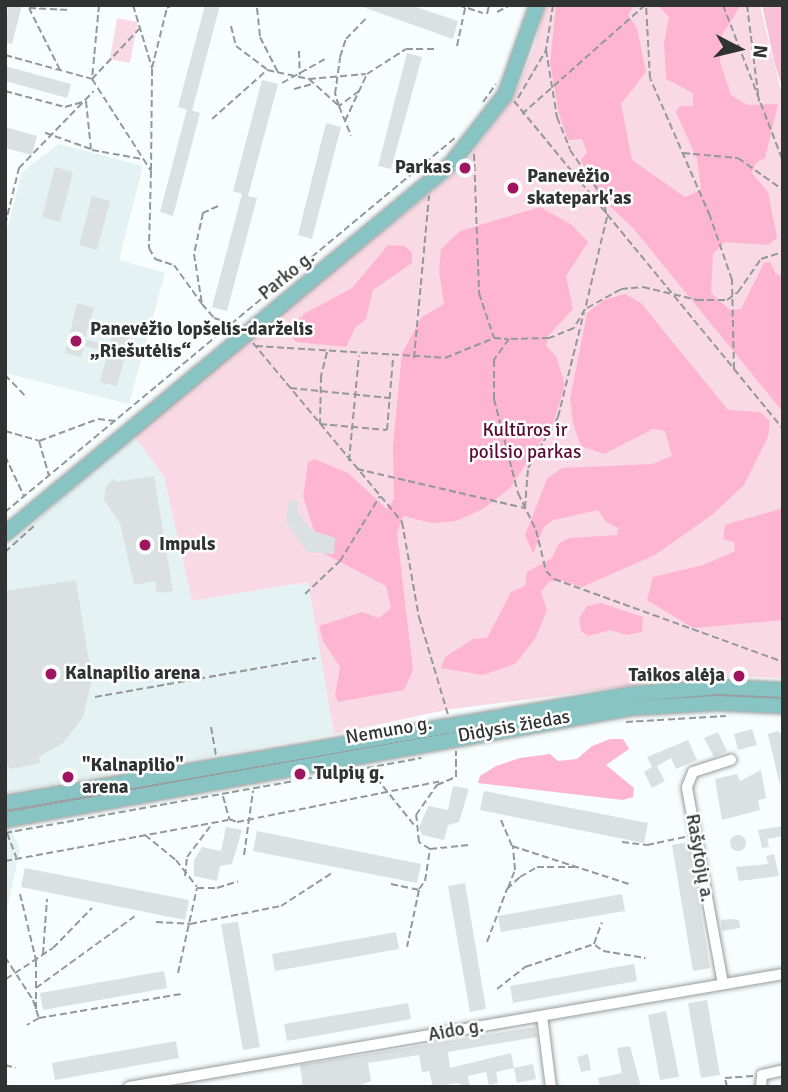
<!DOCTYPE html>
<meta charset="utf-8">
<style>
body{margin:0}
#map{position:relative;width:788px;height:1092px;overflow:hidden;background:#f8fdfd;font-family:Signika,sans-serif}
div>[style]{position:absolute}
[style*='--x']{left:calc(var(--x)*1px);top:calc(var(--y)*1px);width:calc(var(--w)*1px);rotate:calc(var(--a)*1deg)}
.built>*{inset:0;background:#e4f2f3}
.green>*{inset:0;background:#f9dae4}
.forest>*{inset:0;background:#feb5d0}
.water>*{inset:0;background:#f8c1d5}
.building>*{inset:0;background:#dbe0e0}
.round{border-radius:50%}
.path>*{height:2px;margin-top:-1px;transform-origin:0;background:repeating-linear-gradient(90deg,#949898 0 7px,transparent 0 10.5px)}
.roads{filter:drop-shadow(0 0 2px #979c9c) drop-shadow(0 0 2px #979c9c)}
.minor>*{height:10px;margin:-5px;padding:0 5px;transform-origin:5px;border-radius:5px;background:#fff}
.major>*{height:14px;margin:-7px;padding:0 7px;transform-origin:7px;border-radius:7px;background:#89c4c5}
.dots>*{width:19px;height:19px;translate:-50% -50%;box-sizing:border-box;border:4px solid #fff;border-radius:50%}
span{translate:-50% -50%;white-space:nowrap;text-align:center;line-height:1.15;-webkit-text-stroke:5px #fff;paint-order:stroke}
.poi-label{font-size:19px;color:#313333;font-weight:700}
.right{translate:-100% -50%;text-align:right}
.left{translate:0 -50%;text-align:left}
.street-label{font-size:19px;color:#313333}
.park-label{font-size:19px;color:#590c34}
.frame{position:absolute;inset:0;border:7px solid #313333;pointer-events:none}
.north{position:absolute;left:704px;top:14px;width:70px;height:70px;-webkit-text-stroke:5px #fff;paint-order:stroke;rotate:97deg;font-size:19px;font-weight:700;line-height:28px;text-align:center;color:#313333}
.north::after{content:'';display:block;margin:auto;width:24px;height:32px;background:#313333;clip-path:polygon(50% 0,100% 100%,50% 72%,0 100%)}
</style>
<div id="map">
<div class="built">
<i style="clip-path:polygon(59px 144px,143px 166px,119px 260px,165px 273px,129px 404px,5px 373px,5px 238px,22px 172px)"></i>
<i style="clip-path:polygon(133px 434px,164px 477px,192px 601px,308px 582px,334px 734px,5px 793px,5px 549px)"></i>
<i style="clip-path:polygon(10px 826px,20px 850px,5px 918px,5px 827px)"></i>
</div>
<div class="green">
<i style="clip-path:polygon(545px 5px,760px 5px,783px 99px,783px 678px,734px 676px,637px 685px,446px 710px,334px 734px,308px 582px,192px 601px,164px 477px,133px 434px,462px 167px,514px 96px,534px 48px)"></i>
<i style="clip-path:polygon(117px 18px,138px 22px,130px 63px,110px 59px)"></i>
<i style="clip-path:polygon(735px 693px,783px 696px,783px 700px,728px 697px,5px 815px,5px 810px,629px 699px)"></i>
</div>
<div class="forest">
<i style="clip-path:polygon(556px 5px,634px 5px,628px 15px,637px 28px,646px 72px,621px 104px,632px 160px,685px 197px,701px 190px,697px 159px,676px 112px,680px 106px,693px 106px,693px 93px,666px 79px,664px 43px,669px 17px,658px 5px,741px 5px,722px 35px,720px 62px,731px 95px,747px 105px,778px 104px,765px 158px,756px 163px,752px 173px,768px 192px,777px 238px,768px 245px,725px 242px,713px 254px,711px 293px,730px 310px,741px 309px,764px 263px,770px 262px,776px 274px,783px 276px,783px 412px,633px 228px,597px 194px,581px 160px,587px 152px,582px 139px,568px 140px,559px 114px,550px 63px)"></i>
<i style="clip-path:polygon(540px 207px,572px 225px,588px 242px,566px 276px,573px 309px,548px 336px,546px 346px,556px 356px,565px 385px,553px 424px,510px 488px,483px 509px,456px 521px,432px 523px,403px 516px,397px 533px,413px 670px,404px 690px,338px 702px,335px 695px,340px 667px,323px 641px,319px 626px,362px 612px,379px 618px,391px 608px,386px 586px,321px 552px,303px 497px,308px 462px,314px 459px,348px 473px,387px 509px,394px 499px,393px 445px,402px 353px,422px 317px,444px 304px,439px 272px,441px 249px,460px 231px)"></i>
<i style="clip-path:polygon(388px 245px,405px 246px,412px 253px,412px 263px,373px 290px,366px 319px,355px 328px,346px 347px,296px 342px,290px 334px,292px 327px,304px 314px,352px 288px)"></i>
<i style="clip-path:polygon(625px 294px,641px 303px,728px 410px,760px 412px,770px 421px,768px 437px,744px 485px,712px 515px,655px 555px,582px 587px,560px 580px,549px 582px,541px 592px,547px 610px,535px 639px,515px 664px,483px 675px,441px 668px,445px 657px,473px 639px,487px 638px,511px 592px,525px 586px,527px 572px,552px 558px,559px 543px,569px 538px,617px 535px,618px 528px,606px 522px,598px 510px,553px 520px,544px 527px,533px 554px,525px 535px,547px 479px,562px 468px,652px 464px,672px 456px,665px 431px,653px 429px,604px 454px,581px 446px,573px 424px,570px 399px,587px 313px,604px 300px)"></i>
<i style="clip-path:polygon(783px 508px,783px 620px,693px 628px,647px 600px,653px 577px,703px 565px,735px 551px,734px 542px,723px 539px,725px 525px)"></i>
<i style="clip-path:polygon(601px 603px,643px 617px,642px 632px,627px 635px,610px 630px,588px 636px,581px 631px,579px 618px,587px 606px)"></i>
<i style="clip-path:polygon(610px 739px,623px 739px,629px 749px,606px 765px,634px 788px,633px 797px,623px 800px,478px 783px,480px 776px,496px 766px,520px 758px,550px 754px,558px 761px,577px 759px,592px 746px)"></i>
</div>
<div class="water">
<i style="clip-path:polygon(762px 5px,783px 5px,783px 89px,775px 65px)"></i>
</div>
<div class="building">
<i style="clip-path:polygon(8px 5px,22px 5px,12px 44px,5px 42px)"></i>
<i style="clip-path:polygon(205px 5px,220px 5px,192px 111px,178px 107px)"></i>
<i style="clip-path:polygon(357px 5px,410px 5px,458px 21px,453px 39px)"></i>
<i style="clip-path:polygon(407px 53px,422px 57px,391px 169px,378px 166px)"></i>
<i style="clip-path:polygon(5px 66px,71px 84px,67px 98px,5px 81px)"></i>
<i style="clip-path:polygon(262px 80px,278px 84px,248px 196px,257px 198px,227px 311px,212px 307px,242px 194px,233px 191px)"></i>
<i style="clip-path:polygon(187px 109px,200px 113px,173px 216px,160px 212px)"></i>
<i style="clip-path:polygon(326px 123px,341px 127px,312px 239px,298px 235px)"></i>
<i style="clip-path:polygon(5px 127px,37px 136px,32px 155px,5px 148px)"></i>
<i style="clip-path:polygon(55px 167px,73px 172px,60px 222px,42px 217px)"></i>
<i style="clip-path:polygon(92px 196px,110px 201px,97px 250px,79px 245px)"></i>
<i style="clip-path:polygon(77px 303px,94px 308px,85px 339px,109px 346px,113px 333px,130px 337px,117px 386px,100px 382px,108px 352px,84px 346px,81px 357px,65px 353px)"></i>
<i style="clip-path:polygon(154px 476px,173px 591px,157px 593px,155px 581px,134px 585px,120px 523px,104px 500px,106px 486px,114px 479px,116px 482px)"></i>
<i style="clip-path:polygon(289px 500px,298px 501px,297px 510px,311px 530px,335px 538px,334px 554px,307px 552px,286px 522px)"></i>
<i style="clip-path:polygon(76px 580px,88px 656px,98px 679px,92px 680px,83px 717px,63px 743px,39px 757px,40px 763px,11px 769px,5px 763px,5px 591px)"></i>
<i style="clip-path:polygon(752px 729px,757px 745px,738px 750px,734px 734px)"></i>
<i style="clip-path:polygon(778px 731px,783px 736px,780px 786px,768px 734px)"></i>
<i style="clip-path:polygon(718px 732px,727px 751px,714px 757px,704px 738px)"></i>
<i style="clip-path:polygon(688px 740px,697px 760px,676px 769px,671px 758px,657px 766px,665px 781px,652px 788px,644px 772px,652px 767px,647px 757px)"></i>
<i style="clip-path:polygon(761px 770px,766px 798px,758px 800px,760px 810px,722px 820px,715px 779px,737px 774px,740px 781px)"></i>
<i style="clip-path:polygon(453px 786px,469px 789px,459px 822px,448px 825px,444px 840px,422px 835px,419px 828px,426px 811px,429px 806px,448px 810px)"></i>
<i style="clip-path:polygon(484px 791px,648px 823px,644px 843px,480px 810px)"></i>
<i style="clip-path:polygon(783px 826px,783px 836px,767px 839px,769px 847px,762px 848px,758px 830px)"></i>
<i style="clip-path:polygon(226px 827px,242px 830px,232px 864px,220px 866px,217px 881px,194px 876px,194px 860px,202px 847px,221px 851px)"></i>
<i style="clip-path:polygon(257px 831px,421px 864px,417px 883px,253px 851px)"></i>
<i class="round" style="left:730px;top:835px;width:16px;height:16px"></i>
<i style="clip-path:polygon(689px 842px,710px 968px,693px 971px,672px 845px)"></i>
<i style="clip-path:polygon(774px 854px,779px 876px,739px 881px,736px 867px,768px 864px,766px 856px)"></i>
<i style="clip-path:polygon(25px 868px,189px 900px,185px 920px,21px 887px)"></i>
<i style="clip-path:polygon(465px 883px,486px 1009px,470px 1012px,448px 886px)"></i>
<i style="clip-path:polygon(622px 894px,625px 911px,501px 932px,498px 916px)"></i>
<i style="clip-path:polygon(730px 919px,739px 920px,740px 928px,722px 931px,721px 920px)"></i>
<i style="clip-path:polygon(238px 922px,260px 1047px,243px 1050px,221px 924px)"></i>
<i style="clip-path:polygon(396px 932px,399px 949px,275px 971px,272px 954px)"></i>
<i style="clip-path:polygon(634px 964px,637px 981px,513px 1003px,510px 986px)"></i>
<i style="clip-path:polygon(164px 971px,167px 988px,43px 1010px,40px 993px)"></i>
<i style="clip-path:polygon(707px 1000px,720px 1075px,701px 1078px,688px 1003px)"></i>
<i style="clip-path:polygon(408px 1003px,411px 1019px,287px 1041px,284px 1024px)"></i>
<i style="clip-path:polygon(666px 1011px,679px 1077px,660px 1080px,648px 1015px)"></i>
<i style="clip-path:polygon(535px 1027px,537px 1037px,448px 1052px,450px 1068px,511px 1053px,514px 1068px,496px 1072px,498px 1083px,489px 1085px,486px 1072px,468px 1076px,470px 1087px,457px 1083px,433px 1087px,429px 1071px,422px 1072px,419px 1055px,368px 1063px,371px 1081px,355px 1087px,303px 1087px,300px 1065px)"></i>
<i style="clip-path:polygon(176px 1041px,179px 1058px,55px 1080px,52px 1063px)"></i>
<i style="clip-path:polygon(630px 1046px,641px 1087px,600px 1087px,598px 1078px,622px 1073px,617px 1048px)"></i>
<i style="clip-path:polygon(588px 1054px,591px 1070px,581px 1072px,577px 1057px)"></i>
<i style="clip-path:polygon(533px 1064px,536px 1079px,517px 1083px,514px 1068px)"></i>
</div>
<div class="path">
<i style="--x:99;--y:5;--w:74;--a:95.4"></i>
<i style="--x:92;--y:79;--w:109;--a:57.3"></i>
<i style="--x:151;--y:171;--w:77;--a:91.5"></i>
<i style="--x:149;--y:248;--w:13;--a:61"></i>
<i style="--x:155;--y:259;--w:20;--a:18"></i>
<i style="--x:174;--y:265;--w:48;--a:54.3"></i>
<i style="--x:133;--y:5;--w:66;--a:73.2"></i>
<i style="--x:458;--y:5;--w:26;--a:18"></i>
<i style="--x:553;--y:5;--w:46;--a:98.8"></i>
<i style="--x:546;--y:50;--w:68;--a:80.7"></i>
<i style="--x:557;--y:117;--w:35;--a:68"></i>
<i style="--x:570;--y:150;--w:57;--a:54.9"></i>
<i style="--x:603;--y:197;--w:20;--a:79"></i>
<i style="--x:607;--y:217;--w:95;--a:103.4"></i>
<i style="--x:585;--y:309;--w:22;--a:120"></i>
<i style="--x:574;--y:328;--w:27;--a:158"></i>
<i style="--x:549;--y:338;--w:40;--a:178.6"></i>
<i style="--x:509;--y:339;--w:26;--a:126"></i>
<i style="--x:494;--y:360;--w:39;--a:90"></i>
<i style="--x:494;--y:399;--w:97;--a:75.7"></i>
<i style="--x:518;--y:493;--w:41;--a:64.1"></i>
<i style="--x:536;--y:530;--w:42;--a:76.3"></i>
<i style="--x:546;--y:571;--w:11;--a:45"></i>
<i style="--x:554;--y:579;--w:244;--a:19.9"></i>
<i style="--x:723;--y:5;--w:167;--a:69"></i>
<i style="--x:747;--y:5;--w:97;--a:82.9"></i>
<i style="--x:257;--y:8;--w:29;--a:84"></i>
<i style="--x:260;--y:37;--w:39;--a:63"></i>
<i style="--x:497;--y:12;--w:15;--a:-28"></i>
<i style="--x:487;--y:14;--w:9;--a:-77"></i>
<i style="--x:231;--y:26;--w:21;--a:76"></i>
<i style="--x:236;--y:46;--w:38;--a:37"></i>
<i style="--x:457;--y:46;--w:40;--a:-78"></i>
<i style="--x:299;--y:51;--w:24;--a:88"></i>
<i style="--x:5;--y:55;--w:90;--a:15.4"></i>
<i style="--x:92;--y:79;--w:70;--a:-46.7"></i>
<i style="--x:60;--y:70;--w:69;--a:-116.6"></i>
<i style="--x:29;--y:8;--w:41;--a:2.8"></i>
<i style="--x:309;--y:79;--w:57;--a:-5"></i>
<i style="--x:282;--y:83;--w:51;--a:-29.1"></i>
<i style="--x:294;--y:89;--w:20;--a:-15"></i>
<i style="--x:5;--y:91;--w:62;--a:14.9"></i>
<i style="--x:65;--y:107;--w:22;--a:-16"></i>
<i style="--x:86;--y:101;--w:48;--a:84.1"></i>
<i style="--x:91;--y:149;--w:51;--a:-160.5"></i>
<i style="--x:359;--y:91;--w:25;--a:143"></i>
<i style="--x:339;--y:106;--w:13;--a:-108"></i>
<i style="--x:335;--y:94;--w:37;--a:-82"></i>
<i style="--x:340;--y:57;--w:19;--a:-72"></i>
<i style="--x:346;--y:39;--w:28;--a:-46"></i>
<i style="--x:518;--y:98;--w:56;--a:-59.7"></i>
<i style="--x:514;--y:101;--w:347;--a:50.6"></i>
<i style="--x:734;--y:369;--w:89;--a:-91.3"></i>
<i style="--x:732;--y:280;--w:68;--a:-109"></i>
<i style="--x:710;--y:216;--w:150;--a:-113.5"></i>
<i style="--x:650;--y:78;--w:73;--a:-93.1"></i>
<i style="--x:483;--y:102;--w:22;--a:-54"></i>
<i style="--x:522;--y:114;--w:164;--a:-41.5"></i>
<i style="--x:212;--y:119;--w:74;--a:-41.7"></i>
<i style="--x:267;--y:70;--w:43;--a:12.1"></i>
<i style="--x:309;--y:79;--w:40;--a:42"></i>
<i style="--x:339;--y:106;--w:32;--a:68"></i>
<i style="--x:345;--y:121;--w:52;--a:-64.9"></i>
<i style="--x:367;--y:74;--w:46;--a:-32.7"></i>
<i style="--x:406;--y:49;--w:30;--a:0"></i>
<i style="--x:92;--y:150;--w:51;--a:10.2"></i>
<i style="--x:683;--y:153;--w:55;--a:5.2"></i>
<i style="--x:738;--y:158;--w:55;--a:35.4"></i>
<i style="--x:474;--y:154;--w:139;--a:87.9"></i>
<i style="--x:479;--y:293;--w:47;--a:71.6"></i>
<i style="--x:151;--y:170;--w:102;--a:-89.4"></i>
<i style="--x:152;--y:68;--w:62;--a:-76"></i>
<i style="--x:167;--y:8;--w:6;--a:-31"></i>
<i style="--x:218;--y:206;--w:17;--a:155"></i>
<i style="--x:203;--y:213;--w:42;--a:102.4"></i>
<i style="--x:194;--y:254;--w:51;--a:80.9"></i>
<i style="--x:202;--y:304;--w:18;--a:49"></i>
<i style="--x:214;--y:318;--w:19;--a:18"></i>
<i style="--x:5;--y:225;--w:59;--a:-76.2"></i>
<i style="--x:19;--y:168;--w:107;--a:-45.8"></i>
<i style="--x:587;--y:308;--w:39;--a:-29"></i>
<i style="--x:621;--y:289;--w:22;--a:-5"></i>
<i style="--x:643;--y:287;--w:56;--a:13.5"></i>
<i style="--x:697;--y:300;--w:30;--a:0"></i>
<i style="--x:727;--y:300;--w:14;--a:-36"></i>
<i style="--x:738;--y:292;--w:40;--a:-55.1"></i>
<i style="--x:761;--y:259;--w:23;--a:-18"></i>
<i style="--x:253;--y:343;--w:233;--a:50.2"></i>
<i style="--x:402;--y:522;--w:97;--a:79.9"></i>
<i style="--x:419;--y:617;--w:102;--a:73.5"></i>
<i style="--x:256;--y:346;--w:189;--a:3.6"></i>
<i style="--x:445;--y:358;--w:53;--a:-22.2"></i>
<i style="--x:494;--y:338;--w:14;--a:4"></i>
<i style="--x:327;--y:352;--w:25;--a:104"></i>
<i style="--x:321;--y:376;--w:48;--a:91.2"></i>
<i style="--x:320;--y:424;--w:67;--a:5.1"></i>
<i style="--x:387;--y:430;--w:72;--a:-85.2"></i>
<i style="--x:414;--y:358;--w:163;--a:-84.7"></i>
<i style="--x:734;--y:369;--w:77;--a:50.8"></i>
<i style="--x:5;--y:375;--w:28;--a:46"></i>
<i style="--x:290;--y:388;--w:100;--a:5.8"></i>
<i style="--x:5;--y:431;--w:35;--a:16"></i>
<i style="--x:39;--y:441;--w:35;--a:74"></i>
<i style="--x:39;--y:441;--w:63;--a:-20.4"></i>
<i style="--x:98;--y:419;--w:18;--a:6"></i>
<i style="--x:5;--y:456;--w:44;--a:64.6"></i>
<i style="--x:349;--y:461;--w:106;--a:-84.6"></i>
<i style="--x:357;--y:469;--w:172;--a:13.1"></i>
<i style="--x:525;--y:508;--w:40;--a:-85.7"></i>
<i style="--x:528;--y:468;--w:59;--a:-59.5"></i>
<i style="--x:558;--y:417;--w:108;--a:-76.1"></i>
<i style="--x:5;--y:512;--w:587;--a:-39.74"></i>
<i style="--x:5;--y:552;--w:39;--a:-42"></i>
<i style="--x:305;--y:594;--w:48;--a:-43.3"></i>
<i style="--x:340;--y:561;--w:76;--a:-58.4"></i>
<i style="--x:95;--y:697;--w:224;--a:-10"></i>
<i style="--x:626;--y:722;--w:100;--a:-3.4"></i>
<i style="--x:211;--y:727;--w:29;--a:80"></i>
<i style="--x:370;--y:770;--w:70;--a:51.3"></i>
<i style="--x:223;--y:796;--w:24;--a:75"></i>
<i style="--x:229;--y:819;--w:9;--a:21"></i>
<i style="--x:237;--y:822;--w:210;--a:-11.3"></i>
<i style="--x:501;--y:820;--w:28;--a:67"></i>
<i style="--x:512;--y:846;--w:126;--a:18"></i>
<i style="--x:5;--y:833;--w:423;--a:-10.2"></i>
<i style="--x:7;--y:833;--w:26;--a:69"></i>
<i style="--x:145;--y:835;--w:40;--a:39"></i>
<i style="--x:176;--y:860;--w:34;--a:52"></i>
<i style="--x:622;--y:842;--w:25;--a:7"></i>
<i style="--x:647;--y:845;--w:40;--a:-12"></i>
<i style="--x:430;--y:849;--w:13;--a:-148"></i>
<i style="--x:419;--y:842;--w:27;--a:-96"></i>
<i style="--x:416;--y:815;--w:37;--a:-55"></i>
<i style="--x:437;--y:785;--w:21;--a:-23"></i>
<i style="--x:456;--y:777;--w:26;--a:-90"></i>
<i style="--x:244;--y:855;--w:65;--a:-82"></i>
<i style="--x:5;--y:861;--w:227;--a:-10.4"></i>
<i style="--x:185;--y:876;--w:19;--a:-84"></i>
<i style="--x:187;--y:857;--w:41;--a:-52.9"></i>
<i style="--x:391;--y:884;--w:29;--a:12"></i>
<i style="--x:419;--y:890;--w:58;--a:101.9"></i>
<i style="--x:508;--y:888;--w:19;--a:-69"></i>
<i style="--x:515;--y:870;--w:23;--a:-95"></i>
<i style="--x:419;--y:889;--w:10;--a:-53"></i>
<i style="--x:425;--y:881;--w:32;--a:-81"></i>
<i style="--x:430;--y:849;--w:39;--a:-6"></i>
<i style="--x:20;--y:894;--w:68;--a:76.4"></i>
<i style="--x:36;--y:960;--w:49;--a:90"></i>
<i style="--x:156;--y:922;--w:34;--a:3"></i>
<i style="--x:190;--y:924;--w:93;--a:-11.2"></i>
<i style="--x:281;--y:906;--w:61;--a:-32.9"></i>
<i style="--x:487;--y:942;--w:57;--a:-69.3"></i>
<i style="--x:507;--y:889;--w:18;--a:-43"></i>
<i style="--x:520;--y:877;--w:20;--a:-30"></i>
<i style="--x:537;--y:867;--w:42;--a:0"></i>
<i style="--x:595;--y:945;--w:10;--a:37"></i>
<i style="--x:603;--y:951;--w:43;--a:9.5"></i>
<i style="--x:43;--y:954;--w:55;--a:-85.8"></i>
<i style="--x:5;--y:957;--w:51;--a:56.9"></i>
<i style="--x:33;--y:1000;--w:19;--a:72"></i>
<i style="--x:39;--y:1018;--w:14;--a:150"></i>
<i style="--x:5;--y:966;--w:17;--a:90"></i>
<i style="--x:178;--y:973;--w:87;--a:-77.4"></i>
<i style="--x:197;--y:888;--w:20;--a:0"></i>
<i style="--x:217;--y:888;--w:22;--a:-18"></i>
<i style="--x:6;--y:979;--w:56;--a:-33.4"></i>
<i style="--x:53;--y:948;--w:56;--a:-45.7"></i>
<i style="--x:36;--y:988;--w:122;--a:-36"></i>
<i style="--x:497;--y:989;--w:36;--a:-38"></i>
<i style="--x:525;--y:967;--w:73;--a:-18.4"></i>
<i style="--x:594;--y:944;--w:23;--a:-70"></i>
<i style="--x:39;--y:1018;--w:144;--a:-9.6"></i>
<i style="--x:5;--y:1065;--w:11;--a:15"></i>
<i style="--x:727;--y:1087;--w:9;--a:-103"></i>
<i style="--x:725;--y:1078;--w:28;--a:-4"></i>
</div>
<div class="roads">
<div class="minor">
<i style="--x:723;--y:984;--w:200;--a:-100.4"></i>
<i style="--x:687;--y:787;--w:16;--a:-68"></i>
<i style="--x:693;--y:772;--w:40;--a:-18"></i>
<i style="--x:542;--y:1016;--w:72;--a:82.8"></i>
<i style="--x:129;--y:1087;--w:664;--a:-9.8"></i>
<i style="--x:761;--y:1087;--w:12;--a:-85"></i>
<i style="--x:762;--y:1075;--w:22;--a:-13"></i>
</div>
<div class="major">
<i style="--x:5;--y:534;--w:579;--a:-39.68"></i>
<i style="--x:451;--y:164;--w:88;--a:-52"></i>
<i style="--x:505;--y:95;--w:96;--a:-70.4"></i>
<i style="--x:5;--y:803;--w:637;--a:-9.85"></i>
<i style="--x:633;--y:694;--w:86;--a:-4.7"></i>
<i style="--x:719;--y:687;--w:64;--a:2.7"></i>
<i style="--x:5;--y:820;--w:637;--a:-10.13"></i>
<i style="--x:632;--y:708;--w:86;--a:-3.3"></i>
<i style="--x:718;--y:703;--w:65;--a:2.6"></i>
</div>
</div>
<div class="dots">
<i style="left:465px;top:168px;background:#a0155f"></i>
<i style="left:513px;top:188px;background:#a0155f"></i>
<i style="left:76px;top:341px;background:#a0155f"></i>
<i style="left:145px;top:545px;background:#a0155f"></i>
<i style="left:51px;top:674px;background:#a0155f"></i>
<i style="left:739px;top:676px;background:#a0155f"></i>
<i style="left:300px;top:774px;background:#a0155f"></i>
<i style="left:68px;top:777px;background:#a0155f"></i>
</div>
<div class="poi-label">
<span class="right" style="left:451px;top:168px">Parkas</span>
<span class="left" style="left:527px;top:188px">Panevėžio<br>skatepark'as</span>
<span class="left" style="left:90px;top:341px">Panevėžio lopšelis-darželis<br>„Riešutėlis“</span>
<span class="left" style="left:159px;top:545px">Impuls</span>
<span class="left" style="left:65px;top:674px">Kalnapilio arena</span>
<span class="right" style="left:725px;top:676px">Taikos alėja</span>
<span class="left" style="left:82px;top:777px">"Kalnapilio"<br>arena</span>
<span class="left" style="left:314px;top:774px">Tulpių g.</span>
</div>
<div class="street-label">
<span style="left:287px;top:276px;rotate:-39deg">Parko g.</span>
<span style="left:514px;top:727px;rotate:-10deg">Didysis žiedas</span>
<span style="left:389px;top:731px;rotate:-10deg">Nemuno g.</span>
<span style="left:699px;top:858px;rotate:80deg">Rašytojų a.</span>
<span style="left:456px;top:1031px;rotate:-10deg">Aido g.</span>
</div>
<div class="park-label">
<span style="left:525px;top:442px">Kultūros ir<br>poilsio parkas</span>
</div>
<div class="frame"></div>
<div class="north">N</div>
</div>
